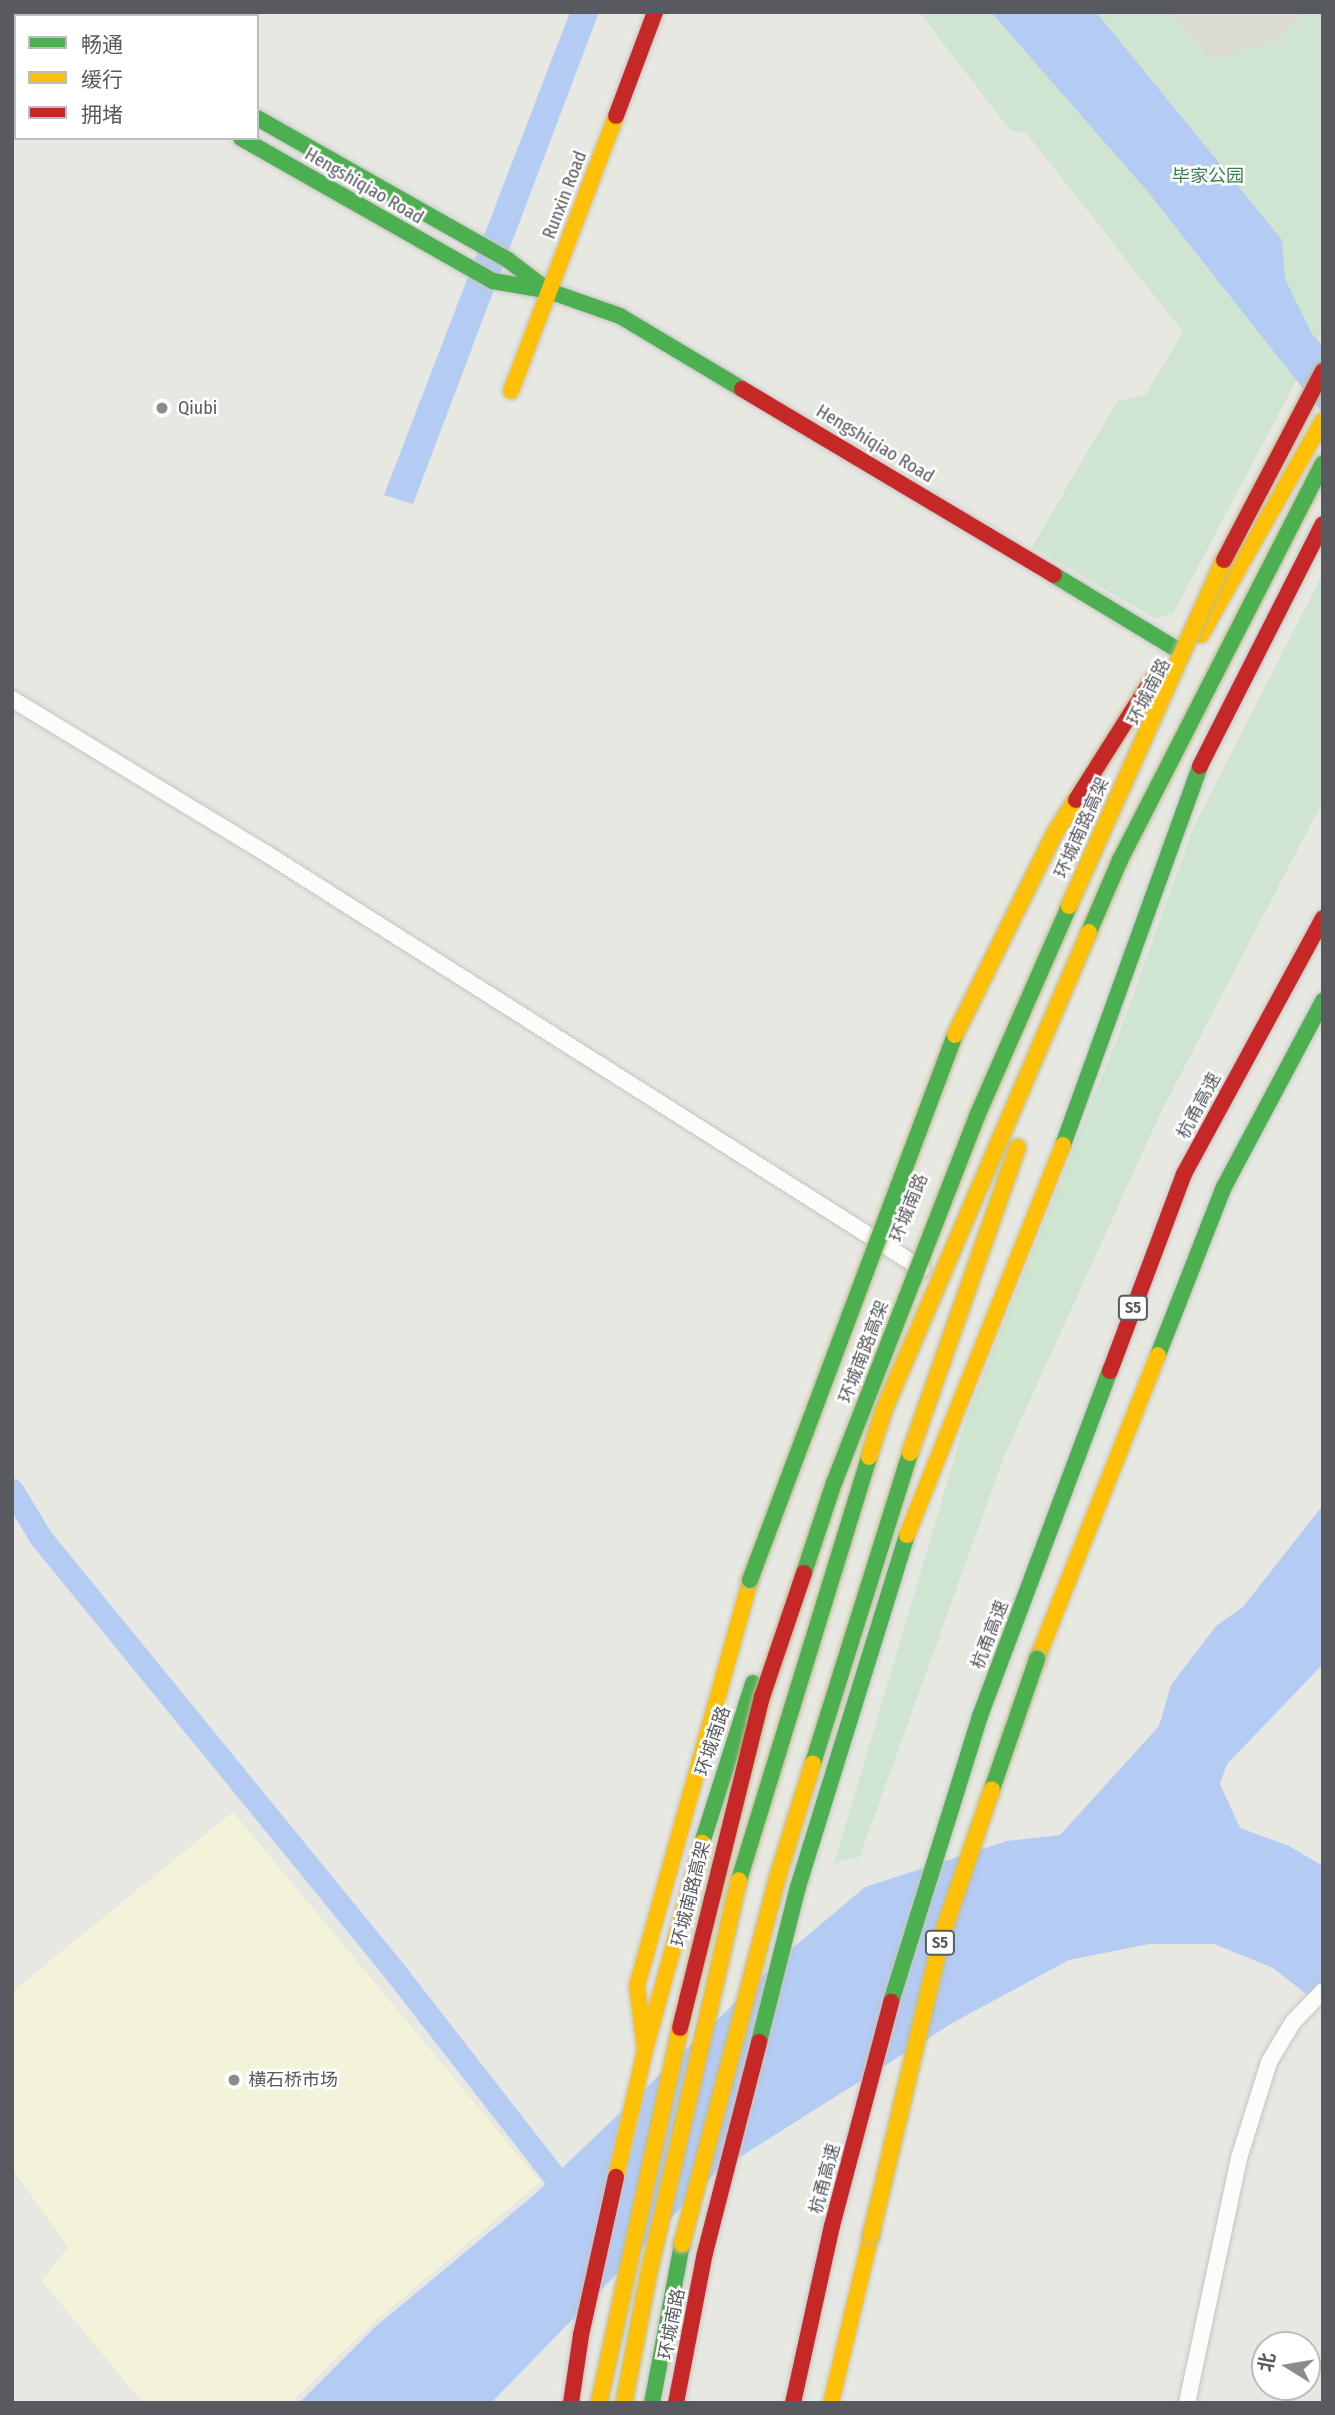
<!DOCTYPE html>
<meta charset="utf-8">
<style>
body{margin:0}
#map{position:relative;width:1335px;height:2415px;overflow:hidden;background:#e8e8e2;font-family:"Fira Sans Condensed","Noto Sans SC",sans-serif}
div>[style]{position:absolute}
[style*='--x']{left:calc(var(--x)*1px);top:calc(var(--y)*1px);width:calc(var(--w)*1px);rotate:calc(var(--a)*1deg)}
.commercial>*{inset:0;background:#f3f3da}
.education>*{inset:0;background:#dcdbd1}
.green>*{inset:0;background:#cfe5d2}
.water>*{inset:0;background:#b4cbf4}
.canal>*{height:23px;margin:-11.5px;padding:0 11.5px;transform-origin:11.5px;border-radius:11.5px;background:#b4cbf4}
.roads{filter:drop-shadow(0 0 2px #c4c4c4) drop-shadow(0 0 2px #c4c4c4)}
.street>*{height:16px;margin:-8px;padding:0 8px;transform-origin:8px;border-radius:8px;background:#fcfcfb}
.fast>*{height:16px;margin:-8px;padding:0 8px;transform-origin:8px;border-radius:8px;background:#4caf50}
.slow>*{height:16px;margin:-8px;padding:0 8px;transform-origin:8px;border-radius:8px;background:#ffc107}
.jam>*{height:16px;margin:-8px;padding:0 8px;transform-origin:8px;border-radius:8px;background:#c62828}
.bridges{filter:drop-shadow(0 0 2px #beba91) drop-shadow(0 0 2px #beba91)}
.fast-bridge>*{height:16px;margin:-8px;padding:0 8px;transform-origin:8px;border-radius:8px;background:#4caf50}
.slow-bridge>*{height:16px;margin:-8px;padding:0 8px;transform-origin:8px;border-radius:8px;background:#ffc107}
.jam-bridge>*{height:16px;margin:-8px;padding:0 8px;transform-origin:8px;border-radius:8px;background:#c62828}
.dots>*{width:19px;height:19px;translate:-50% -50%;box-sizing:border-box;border:4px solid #fff;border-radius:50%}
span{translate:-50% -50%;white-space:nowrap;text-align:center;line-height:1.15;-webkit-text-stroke:5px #fff;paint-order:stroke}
.shield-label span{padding:2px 5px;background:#fff;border:2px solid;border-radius:5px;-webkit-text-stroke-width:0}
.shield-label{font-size:16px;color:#585a60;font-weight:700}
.park-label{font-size:18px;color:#36814a}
.street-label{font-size:18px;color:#585a60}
.poi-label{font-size:18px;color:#585a60}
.left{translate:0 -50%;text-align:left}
.frame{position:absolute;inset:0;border:14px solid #585a60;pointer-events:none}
.legend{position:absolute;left:14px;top:14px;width:245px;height:126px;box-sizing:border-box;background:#fff;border:2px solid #bcbdbf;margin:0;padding:9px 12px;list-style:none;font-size:21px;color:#585a60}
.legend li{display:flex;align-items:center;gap:14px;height:35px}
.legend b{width:35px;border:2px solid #bcbdbf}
.north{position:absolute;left:1251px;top:2331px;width:70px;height:70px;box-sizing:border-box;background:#fff;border:2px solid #bcbdbf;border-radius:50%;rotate:281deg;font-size:19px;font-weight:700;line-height:28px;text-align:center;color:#585a60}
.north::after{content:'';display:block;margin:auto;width:24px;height:32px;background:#8a8c8e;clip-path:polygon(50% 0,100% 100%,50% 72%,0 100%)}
</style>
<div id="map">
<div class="commercial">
<i style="clip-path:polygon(233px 1812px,540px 2182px,374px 2322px,290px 2403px,143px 2403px,42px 2281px,68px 2247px,12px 2168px,12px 1992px)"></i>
</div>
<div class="education">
<i style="clip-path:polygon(1171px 12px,1306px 12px,1279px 39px,1210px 60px)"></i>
</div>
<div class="green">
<i style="clip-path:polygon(919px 12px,1171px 12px,1210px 60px,1279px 39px,1306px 12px,1323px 12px,1323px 330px,1173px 614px,1156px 619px,1032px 547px,1117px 401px,1145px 395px,1183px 332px,1027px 134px,1010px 130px)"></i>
<i style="clip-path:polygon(1323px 573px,1323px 801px,1160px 1114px,1004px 1457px,860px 1856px,834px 1864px,966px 1419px,1117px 1039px,1194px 826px)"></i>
</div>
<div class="water">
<i style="clip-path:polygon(570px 12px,599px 12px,413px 504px,384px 495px)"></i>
<i style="clip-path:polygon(991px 12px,1096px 12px,1282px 240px,1285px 279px,1312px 334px,1323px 346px,1323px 414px,1148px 192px)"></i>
<i style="clip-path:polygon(1323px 1505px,1323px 1664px,1227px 1764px,1220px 1784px,1240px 1828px,1289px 1846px,1323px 1866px,1323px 2007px,1273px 1968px,1214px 1944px,1149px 1944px,1069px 1960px,954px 2022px,716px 2172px,491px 2403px,299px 2403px,374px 2328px,534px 2195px,789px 1951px,865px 1887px,1007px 1841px,1060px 1835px,1159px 1726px,1171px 1685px,1216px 1626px,1243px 1607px)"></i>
</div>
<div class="canal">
<i style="--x:12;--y:1490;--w:56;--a:58.9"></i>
<i style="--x:41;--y:1538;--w:555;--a:50.78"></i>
<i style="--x:392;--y:1968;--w:296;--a:52.1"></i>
</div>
<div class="roads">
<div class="street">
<i style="--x:12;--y:699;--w:298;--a:31.3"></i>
<i style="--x:267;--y:854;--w:775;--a:32.36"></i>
<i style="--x:1187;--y:2403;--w:250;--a:-78"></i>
<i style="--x:1239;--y:2158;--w:101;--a:-72.6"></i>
<i style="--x:1269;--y:2062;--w:47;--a:-59"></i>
<i style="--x:1293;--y:2022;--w:43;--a:-45.9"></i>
</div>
<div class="fast">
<i style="--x:18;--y:12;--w:7;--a:34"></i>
<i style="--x:72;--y:12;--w:7;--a:34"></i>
<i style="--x:257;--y:118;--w:288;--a:29.5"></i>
<i style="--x:508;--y:260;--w:48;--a:37.3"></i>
<i style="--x:241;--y:138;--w:290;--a:29.6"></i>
<i style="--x:493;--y:281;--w:57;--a:10.1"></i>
<i style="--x:549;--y:291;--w:75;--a:19.4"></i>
<i style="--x:620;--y:316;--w:142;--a:30.9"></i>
<i style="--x:1054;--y:575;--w:139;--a:31.2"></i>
<i style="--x:1063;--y:1145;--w:403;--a:-70.1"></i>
<i style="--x:1158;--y:1355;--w:180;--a:-68.6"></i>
<i style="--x:1224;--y:1187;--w:211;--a:-62"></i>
<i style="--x:702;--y:1843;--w:168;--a:-72.3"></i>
<i style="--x:891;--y:2002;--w:300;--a:-72.7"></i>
<i style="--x:980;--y:1716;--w:369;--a:-69.4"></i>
<i style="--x:759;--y:2042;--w:160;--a:-75.9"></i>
<i style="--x:798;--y:1887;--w:368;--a:-72.8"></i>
<i style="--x:652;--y:2403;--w:162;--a:-79.3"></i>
</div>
<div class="slow">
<i style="--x:511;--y:391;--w:294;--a:-69.1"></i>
<i style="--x:1201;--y:635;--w:247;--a:-60.4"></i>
<i style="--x:907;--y:1535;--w:420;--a:-68.2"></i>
<i style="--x:1037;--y:1659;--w:327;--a:-68.3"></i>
<i style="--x:645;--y:2050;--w:64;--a:-97.1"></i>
<i style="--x:637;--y:1986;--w:421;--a:-74.4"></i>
<i style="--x:616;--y:2177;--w:130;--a:-77.1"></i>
<i style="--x:645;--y:2050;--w:215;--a:-74.6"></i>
<i style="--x:831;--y:2403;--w:173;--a:-76.6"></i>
</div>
<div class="jam">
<i style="--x:616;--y:116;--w:111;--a:-69.4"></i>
<i style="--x:742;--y:389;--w:363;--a:30.8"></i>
<i style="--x:1200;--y:766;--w:271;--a:-63.1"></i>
<i style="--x:1110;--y:1371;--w:210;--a:-69.4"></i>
<i style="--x:1184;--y:1174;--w:291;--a:-61.5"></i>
<i style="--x:571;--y:2403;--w:69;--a:-81.6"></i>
<i style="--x:581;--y:2335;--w:162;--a:-77.5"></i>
<i style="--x:676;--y:2403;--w:153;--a:-79.1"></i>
<i style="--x:705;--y:2253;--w:218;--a:-75.6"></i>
<i style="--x:793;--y:2403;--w:181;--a:-77.6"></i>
<i style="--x:832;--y:2226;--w:232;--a:-75.2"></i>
</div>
</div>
<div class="bridges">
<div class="fast-bridge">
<i style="--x:1089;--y:932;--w:78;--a:-66.7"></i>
<i style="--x:1120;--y:860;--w:445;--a:-62.9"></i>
<i style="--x:804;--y:1573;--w:95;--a:-71.6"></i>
<i style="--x:834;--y:1483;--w:394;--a:-68.7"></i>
<i style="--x:977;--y:1116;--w:229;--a:-66.3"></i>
<i style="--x:750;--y:1580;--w:582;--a:-69.39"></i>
<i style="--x:813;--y:1763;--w:325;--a:-72.6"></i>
<i style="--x:992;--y:1789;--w:138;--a:-70.9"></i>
<i style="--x:739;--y:1880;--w:443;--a:-72.9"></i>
</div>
<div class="slow-bridge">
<i style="--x:1069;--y:906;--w:379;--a:-65.9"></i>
<i style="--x:955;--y:1035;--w:225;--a:-63.7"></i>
<i style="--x:1055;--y:833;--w:39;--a:-58"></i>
<i style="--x:910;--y:1453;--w:324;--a:-70.6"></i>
<i style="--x:869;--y:1457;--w:49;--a:-72.3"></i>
<i style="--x:884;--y:1410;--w:520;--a:-66.79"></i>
<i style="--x:871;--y:2235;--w:305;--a:-76.7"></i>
<i style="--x:941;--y:1938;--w:157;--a:-71.1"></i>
<i style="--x:682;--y:2244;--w:377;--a:-75.4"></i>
<i style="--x:777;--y:1879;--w:121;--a:-72.8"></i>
<i style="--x:599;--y:2403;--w:384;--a:-77.8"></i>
<i style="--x:624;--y:2403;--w:128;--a:-79.2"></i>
<i style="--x:648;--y:2277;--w:407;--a:-77.1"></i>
</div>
<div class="jam-bridge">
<i style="--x:1224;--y:560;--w:213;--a:-62.4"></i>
<i style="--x:1076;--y:800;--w:142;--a:-57.7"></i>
<i style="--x:680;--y:2028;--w:341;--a:-76.1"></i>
<i style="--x:762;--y:1697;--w:131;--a:-71.3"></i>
</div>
</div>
<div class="dots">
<i style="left:162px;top:408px;background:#8a8c8e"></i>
<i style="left:234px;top:2080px;background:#8a8c8e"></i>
</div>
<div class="shield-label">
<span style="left:1133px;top:1308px">S5</span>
<span style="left:940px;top:1943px">S5</span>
</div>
<div class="park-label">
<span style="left:1208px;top:176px">毕家公园</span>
</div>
<div class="street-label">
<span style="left:364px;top:186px;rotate:30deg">Hengshiqiao Road</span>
<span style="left:565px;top:195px;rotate:-69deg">Runxin Road</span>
<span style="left:875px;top:444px;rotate:31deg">Hengshiqiao Road</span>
<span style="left:1149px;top:692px;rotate:-63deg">环城南路</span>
<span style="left:1082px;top:828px;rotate:-66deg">环城南路高架</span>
<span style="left:1199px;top:1106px;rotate:-62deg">杭甬高速</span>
<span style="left:909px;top:1208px;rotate:-68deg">环城南路</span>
<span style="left:864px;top:1352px;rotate:-69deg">环城南路高架</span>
<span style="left:990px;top:1635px;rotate:-69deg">杭甬高速</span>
<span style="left:713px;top:1741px;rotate:-71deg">环城南路</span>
<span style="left:691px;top:1894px;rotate:-76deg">环城南路高架</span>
<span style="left:825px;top:2179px;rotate:-75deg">杭甬高速</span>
<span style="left:672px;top:2324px;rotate:-79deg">环城南路</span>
</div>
<div class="poi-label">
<span class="left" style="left:178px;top:408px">Qiubi</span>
<span class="left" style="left:248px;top:2080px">横石桥市场</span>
</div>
<div class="frame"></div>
<ul class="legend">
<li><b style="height:9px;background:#4caf50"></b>畅通</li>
<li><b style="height:9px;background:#ffc107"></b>缓行</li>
<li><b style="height:9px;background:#c62828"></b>拥堵</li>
</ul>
<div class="north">北</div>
</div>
